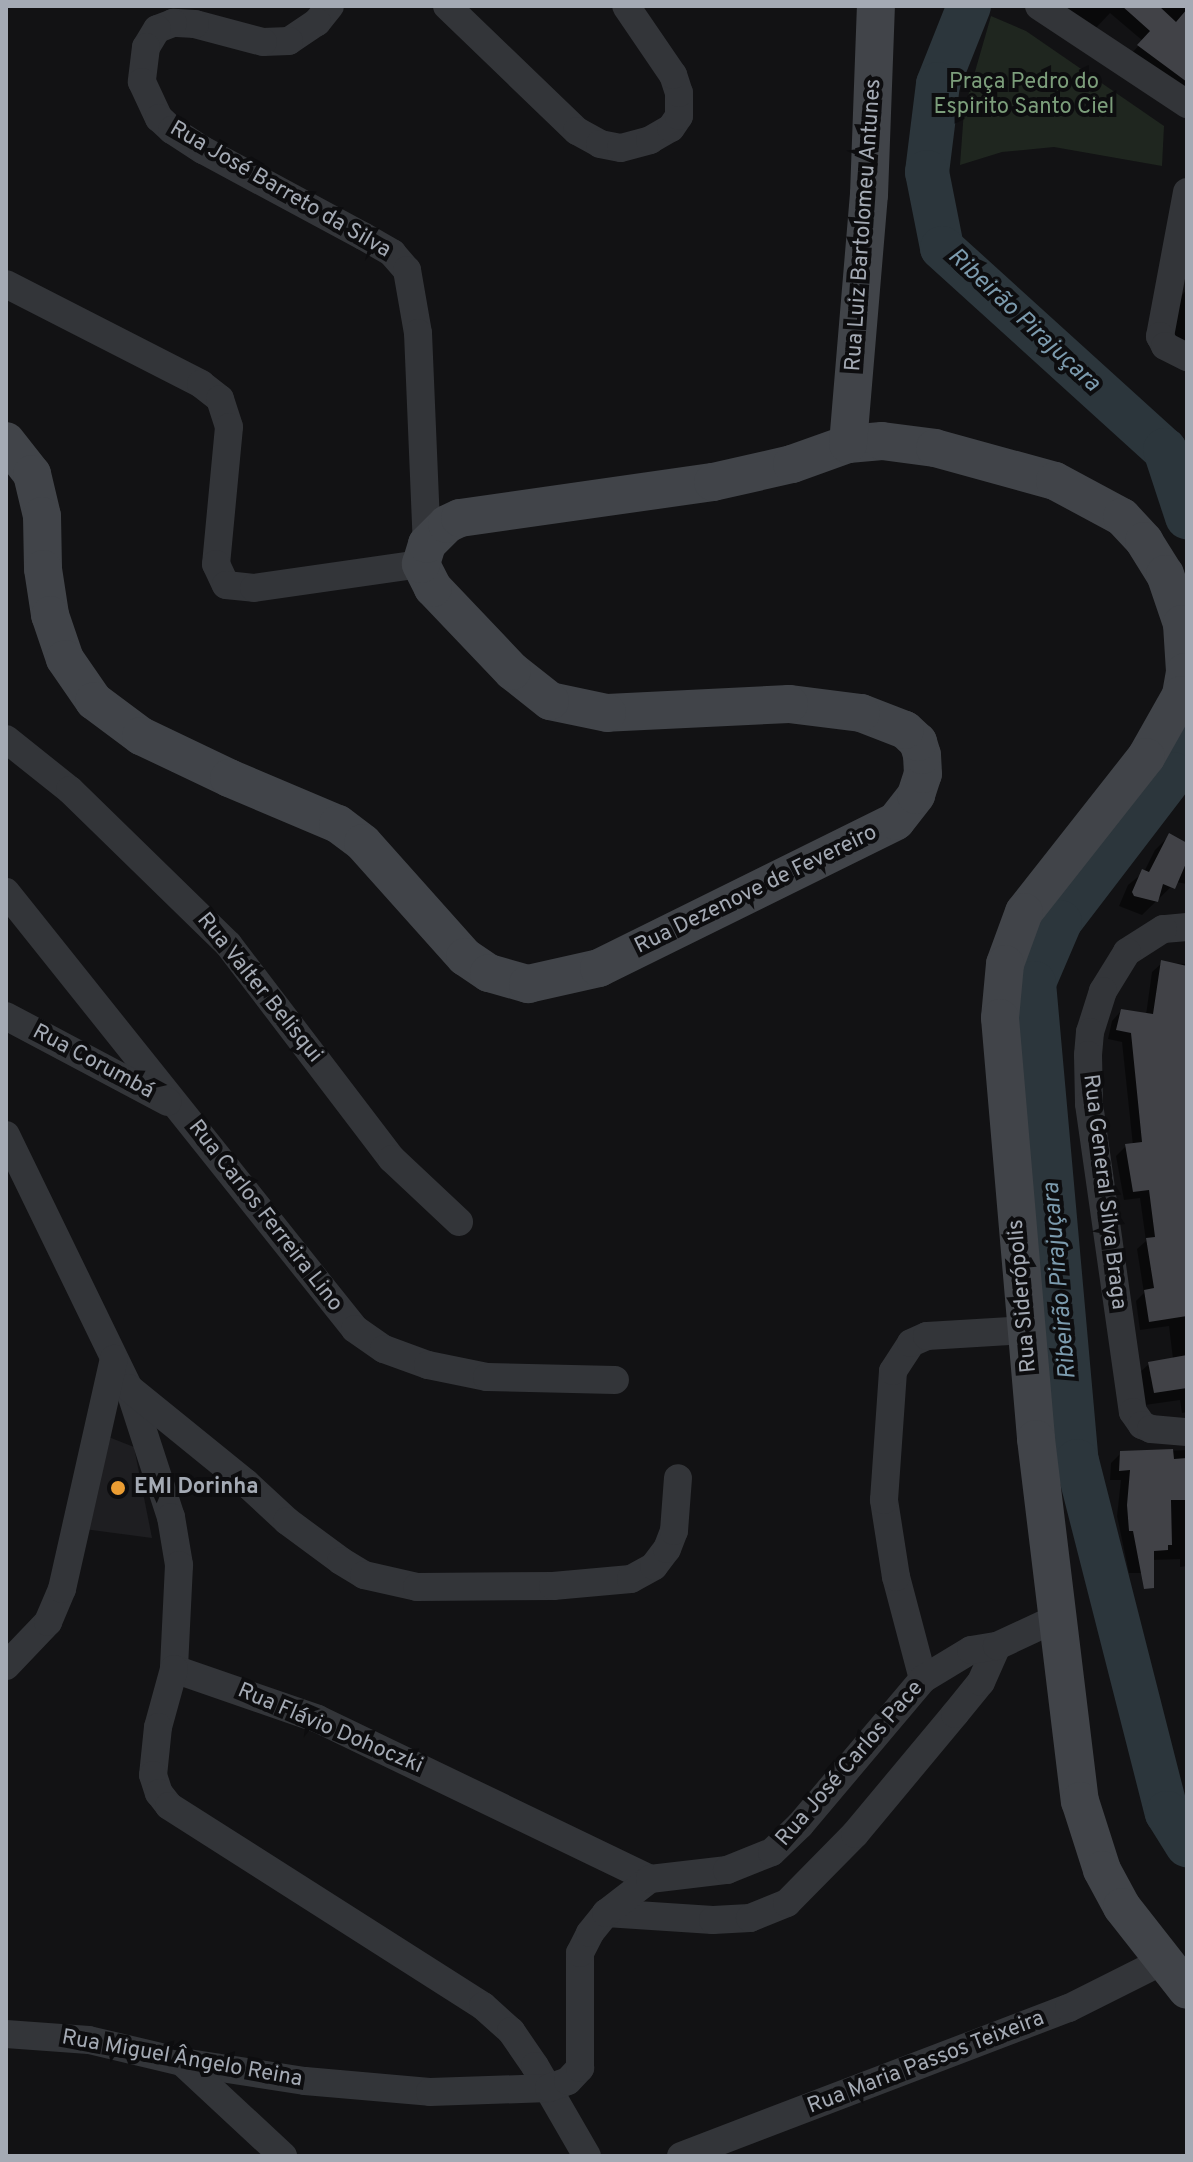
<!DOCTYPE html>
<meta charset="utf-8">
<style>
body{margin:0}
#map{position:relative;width:1193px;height:2162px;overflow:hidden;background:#121214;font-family:Overpass,sans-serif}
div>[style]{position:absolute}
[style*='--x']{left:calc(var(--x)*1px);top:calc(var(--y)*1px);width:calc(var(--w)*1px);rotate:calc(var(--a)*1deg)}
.built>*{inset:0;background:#1e1e21}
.green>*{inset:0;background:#1f261f}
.shadow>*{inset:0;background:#0007}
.river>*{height:44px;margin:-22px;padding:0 22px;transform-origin:22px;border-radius:22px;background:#2c363c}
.building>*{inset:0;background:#414247}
.street>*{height:28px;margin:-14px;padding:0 14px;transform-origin:14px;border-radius:14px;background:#333539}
.secondary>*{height:38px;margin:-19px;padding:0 19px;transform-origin:19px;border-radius:19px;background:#414449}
.dots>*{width:22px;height:22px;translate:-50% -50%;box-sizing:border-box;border:4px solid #0d0d0f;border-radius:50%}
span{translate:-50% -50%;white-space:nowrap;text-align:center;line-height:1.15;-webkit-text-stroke:8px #0d0d0f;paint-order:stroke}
.park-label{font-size:22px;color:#7c9e7b}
.street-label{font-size:22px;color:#a4aab4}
.poi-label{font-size:22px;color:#a4aab4;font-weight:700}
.left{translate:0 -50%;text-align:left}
.water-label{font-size:24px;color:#7c9bae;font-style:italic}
.frame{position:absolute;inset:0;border:8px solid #a4aab4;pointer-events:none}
</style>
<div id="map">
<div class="built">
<i style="clip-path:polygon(106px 1436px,134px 1447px,152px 1538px,84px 1529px)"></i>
</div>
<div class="green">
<i style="clip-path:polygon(991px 16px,1026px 31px,1164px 126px,1162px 166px,1054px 147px,1002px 152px,960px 165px,964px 110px)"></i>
</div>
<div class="shadow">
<i style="clip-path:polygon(1056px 6px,1187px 6px,1187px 98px,1130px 55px,1143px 41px,1110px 13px,1093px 31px)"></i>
<i style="clip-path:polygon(1187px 289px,1187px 352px,1168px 344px,1176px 303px)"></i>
<i style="clip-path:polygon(1187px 439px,1187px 460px,1181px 445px)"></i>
<i style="clip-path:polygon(1169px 836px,1187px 844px,1187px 884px,1176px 882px,1142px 915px,1119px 906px,1128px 885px,1144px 872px,1155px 850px)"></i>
<i style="clip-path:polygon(1162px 963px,1187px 964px,1187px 1412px,1182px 1413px,1180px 1400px,1145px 1405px,1139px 1373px,1149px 1364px,1173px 1359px,1169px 1326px,1140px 1330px,1136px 1301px,1144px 1293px,1137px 1249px,1146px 1241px,1140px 1198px,1124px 1200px,1116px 1156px,1126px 1146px,1133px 1146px,1122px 1042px,1108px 1039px,1112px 1021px,1121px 1011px,1146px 1015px,1152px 972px)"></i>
<i style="clip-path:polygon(1187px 1450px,1187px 1566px,1180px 1567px,1180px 1559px,1152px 1560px,1142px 1573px,1129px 1573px,1117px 1516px,1121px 1480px,1110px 1480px,1111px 1463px,1121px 1453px)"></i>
</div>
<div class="river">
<i style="--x:969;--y:6;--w:84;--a:111.7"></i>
<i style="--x:938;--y:84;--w:89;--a:97.1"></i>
<i style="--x:927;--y:172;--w:77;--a:78.8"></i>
<i style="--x:942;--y:248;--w:301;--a:42.2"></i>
<i style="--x:1165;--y:450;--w:71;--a:71.8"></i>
<i style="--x:1187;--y:746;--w:31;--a:117"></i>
<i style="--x:1173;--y:774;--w:186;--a:127.4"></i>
<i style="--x:1060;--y:922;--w:66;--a:113.1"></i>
<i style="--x:1034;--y:983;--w:480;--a:84.9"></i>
<i style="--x:1077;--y:1461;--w:363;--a:75.7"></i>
<i style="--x:1167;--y:1813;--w:38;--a:58"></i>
</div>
<div class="building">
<i style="clip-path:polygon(1122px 6px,1159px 6px,1176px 22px,1187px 9px,1187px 82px,1137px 45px,1150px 31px)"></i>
<i style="clip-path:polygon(1169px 833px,1187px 843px,1187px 861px,1175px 889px,1163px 884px,1158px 902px,1134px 896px,1132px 892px,1142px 869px,1149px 872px)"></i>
<i style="clip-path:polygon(1161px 960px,1187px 966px,1187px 1316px,1149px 1322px,1144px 1290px,1154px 1288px,1146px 1238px,1155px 1237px,1149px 1190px,1133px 1192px,1125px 1144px,1142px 1142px,1131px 1033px,1116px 1030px,1121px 1009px,1153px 1014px)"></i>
<i style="clip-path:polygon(1187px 1355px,1187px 1388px,1154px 1393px,1148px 1362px)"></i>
<i style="clip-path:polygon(1173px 1449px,1174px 1459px,1187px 1458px,1187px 1500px,1171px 1500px,1172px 1545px,1168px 1545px,1168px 1550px,1154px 1551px,1154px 1588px,1144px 1589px,1133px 1531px,1129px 1531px,1127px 1505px,1130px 1470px,1119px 1471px,1120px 1451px)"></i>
</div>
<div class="street">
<i style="--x:330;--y:6;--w:21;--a:129"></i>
<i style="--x:317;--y:22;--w:34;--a:146"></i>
<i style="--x:289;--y:41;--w:26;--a:178"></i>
<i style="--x:263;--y:42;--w:70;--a:-165.2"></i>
<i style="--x:195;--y:24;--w:22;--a:-177"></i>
<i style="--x:173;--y:23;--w:17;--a:159"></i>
<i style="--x:157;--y:29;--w:21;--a:121"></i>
<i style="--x:146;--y:47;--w:35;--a:97"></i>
<i style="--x:142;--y:82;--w:40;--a:65"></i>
<i style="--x:159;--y:118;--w:18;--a:43"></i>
<i style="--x:172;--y:130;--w:37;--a:33"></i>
<i style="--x:203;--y:150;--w:182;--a:28.3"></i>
<i style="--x:363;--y:236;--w:34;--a:30"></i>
<i style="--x:392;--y:253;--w:23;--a:49"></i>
<i style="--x:407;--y:270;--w:64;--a:80.1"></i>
<i style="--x:418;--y:333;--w:211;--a:87.6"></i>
<i style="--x:447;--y:6;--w:180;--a:43.9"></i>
<i style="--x:577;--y:131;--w:26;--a:29"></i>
<i style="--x:600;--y:144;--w:21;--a:11"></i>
<i style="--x:621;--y:148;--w:30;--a:-15"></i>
<i style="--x:650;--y:140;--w:24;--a:-30"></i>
<i style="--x:671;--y:128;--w:14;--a:-56"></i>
<i style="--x:679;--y:116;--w:23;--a:-90"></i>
<i style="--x:679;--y:93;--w:19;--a:-108"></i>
<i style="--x:673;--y:75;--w:83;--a:-124.3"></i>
<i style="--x:1039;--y:6;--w:178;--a:33.5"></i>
<i style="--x:1187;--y:192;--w:147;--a:100.6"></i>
<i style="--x:1160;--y:336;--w:11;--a:63"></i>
<i style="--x:1165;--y:346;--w:25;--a:27"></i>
<i style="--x:6;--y:284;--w:219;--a:27.1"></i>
<i style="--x:201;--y:384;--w:24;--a:38"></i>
<i style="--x:220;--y:399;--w:29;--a:72"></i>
<i style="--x:229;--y:427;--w:138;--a:95.4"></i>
<i style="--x:216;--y:564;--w:23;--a:65"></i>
<i style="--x:226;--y:585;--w:28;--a:6"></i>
<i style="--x:254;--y:588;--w:169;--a:-8.2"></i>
<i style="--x:6;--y:739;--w:82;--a:38.6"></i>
<i style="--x:70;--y:790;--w:221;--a:44.3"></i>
<i style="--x:228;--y:944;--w:270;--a:52.7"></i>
<i style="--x:392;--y:1159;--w:92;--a:43.2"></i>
<i style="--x:6;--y:892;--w:559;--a:51.39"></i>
<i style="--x:355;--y:1329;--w:35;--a:35"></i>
<i style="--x:384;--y:1349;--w:47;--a:20"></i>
<i style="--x:428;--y:1365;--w:60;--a:11.5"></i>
<i style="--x:487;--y:1377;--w:128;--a:1.3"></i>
<i style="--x:1187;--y:927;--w:24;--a:175"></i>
<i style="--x:1163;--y:929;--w:43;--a:147.4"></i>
<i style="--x:1127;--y:952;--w:46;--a:121.6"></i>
<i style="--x:1103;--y:991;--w:43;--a:107.6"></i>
<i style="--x:1090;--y:1032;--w:23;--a:95"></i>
<i style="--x:1088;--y:1055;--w:49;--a:88.8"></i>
<i style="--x:1089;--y:1104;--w:311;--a:81.9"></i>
<i style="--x:1133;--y:1412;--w:16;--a:55"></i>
<i style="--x:1142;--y:1425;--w:10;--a:24"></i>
<i style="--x:1151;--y:1429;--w:36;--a:5"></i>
<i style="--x:6;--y:1016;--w:183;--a:28"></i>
<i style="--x:6;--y:1135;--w:281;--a:64.1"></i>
<i style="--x:129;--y:1388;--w:136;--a:72"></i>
<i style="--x:171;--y:1517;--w:49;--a:80.5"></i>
<i style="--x:179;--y:1565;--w:104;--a:92.8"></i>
<i style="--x:174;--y:1669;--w:152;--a:19.1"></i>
<i style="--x:318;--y:1719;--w:369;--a:25.7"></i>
<i style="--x:129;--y:1388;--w:151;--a:39.1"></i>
<i style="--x:246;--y:1483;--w:56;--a:42.8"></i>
<i style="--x:287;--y:1521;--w:67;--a:36.5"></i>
<i style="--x:341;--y:1561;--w:27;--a:31"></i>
<i style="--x:364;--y:1575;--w:54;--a:12.8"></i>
<i style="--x:417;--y:1587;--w:136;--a:-0.4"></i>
<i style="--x:553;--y:1586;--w:78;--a:-5.1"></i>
<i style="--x:631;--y:1579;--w:26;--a:-29"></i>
<i style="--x:654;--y:1566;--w:21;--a:-53"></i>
<i style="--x:667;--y:1549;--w:19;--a:-69"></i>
<i style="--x:674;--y:1531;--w:53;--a:-85.7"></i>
<i style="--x:6;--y:1666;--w:61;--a:-46.3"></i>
<i style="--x:48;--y:1622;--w:36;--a:-67"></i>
<i style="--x:62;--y:1589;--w:236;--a:-77.3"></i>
<i style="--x:174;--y:1669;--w:60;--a:105.4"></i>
<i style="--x:158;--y:1727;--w:48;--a:95.9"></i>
<i style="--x:153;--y:1775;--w:19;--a:72"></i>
<i style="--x:159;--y:1793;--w:16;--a:52"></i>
<i style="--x:169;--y:1806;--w:372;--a:32.5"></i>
<i style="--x:483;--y:2006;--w:38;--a:42"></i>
<i style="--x:511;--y:2031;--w:42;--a:55.6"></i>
<i style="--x:535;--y:2066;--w:104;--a:60"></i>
<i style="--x:923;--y:1679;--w:106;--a:-104.8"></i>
<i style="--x:896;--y:1577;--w:78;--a:-98.9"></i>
<i style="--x:884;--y:1500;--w:129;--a:-86"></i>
<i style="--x:893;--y:1371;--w:33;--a:-57"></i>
<i style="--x:911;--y:1343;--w:17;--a:-24"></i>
<i style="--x:927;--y:1336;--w:100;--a:-3.4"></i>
<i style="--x:606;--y:1913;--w:107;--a:3.7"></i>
<i style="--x:713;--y:1920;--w:37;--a:-3"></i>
<i style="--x:750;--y:1918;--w:40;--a:-22"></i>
<i style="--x:787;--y:1903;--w:97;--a:-45.4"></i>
<i style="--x:855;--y:1834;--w:156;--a:-50.2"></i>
<i style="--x:955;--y:1714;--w:41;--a:-50.9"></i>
<i style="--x:981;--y:1682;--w:39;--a:-66"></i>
<i style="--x:6;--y:2034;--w:83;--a:4.1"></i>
<i style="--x:89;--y:2040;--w:96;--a:13.3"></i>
<i style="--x:182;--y:2062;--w:124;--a:8.8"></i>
<i style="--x:305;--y:2081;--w:125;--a:5"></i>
<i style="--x:430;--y:2092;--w:119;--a:-1.9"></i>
<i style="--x:549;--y:2088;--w:20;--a:-20"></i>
<i style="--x:568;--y:2081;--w:18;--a:-47"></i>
<i style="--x:580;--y:2068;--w:115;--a:-90"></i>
<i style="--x:580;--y:1953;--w:22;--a:-63"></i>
<i style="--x:590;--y:1933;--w:26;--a:-51"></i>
<i style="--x:606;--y:1913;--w:56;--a:-37.7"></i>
<i style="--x:650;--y:1879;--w:78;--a:-6.7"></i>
<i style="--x:727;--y:1870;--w:48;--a:-21.8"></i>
<i style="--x:772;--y:1852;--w:39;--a:-44"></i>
<i style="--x:800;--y:1825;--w:191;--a:-49.9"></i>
<i style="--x:923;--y:1679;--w:56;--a:-31.1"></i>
<i style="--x:971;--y:1650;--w:26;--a:-9"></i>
<i style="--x:997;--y:1646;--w:66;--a:-25"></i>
<i style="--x:182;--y:2062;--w:138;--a:42.9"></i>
<i style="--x:681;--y:2156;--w:415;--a:-20.9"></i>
<i style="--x:1069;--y:2008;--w:107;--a:-26.6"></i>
</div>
<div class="secondary">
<i style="--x:6;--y:441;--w:42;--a:51.8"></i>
<i style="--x:32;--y:474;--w:43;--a:76.6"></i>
<i style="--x:42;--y:516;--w:53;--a:88.9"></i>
<i style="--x:43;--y:569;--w:47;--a:81.3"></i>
<i style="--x:50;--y:615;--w:46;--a:71.2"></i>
<i style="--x:65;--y:659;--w:51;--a:55.4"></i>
<i style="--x:94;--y:701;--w:59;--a:36.7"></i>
<i style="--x:141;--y:736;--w:98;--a:25.5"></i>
<i style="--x:229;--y:778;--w:118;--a:22.9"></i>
<i style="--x:338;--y:824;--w:31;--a:37"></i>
<i style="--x:363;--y:843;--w:153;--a:48.2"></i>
<i style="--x:465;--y:957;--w:29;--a:34"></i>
<i style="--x:489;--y:973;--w:41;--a:15.8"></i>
<i style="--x:528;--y:984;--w:73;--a:-12.7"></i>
<i style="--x:599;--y:968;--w:331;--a:-26.3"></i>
<i style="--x:896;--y:821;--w:33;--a:-52"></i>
<i style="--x:916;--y:795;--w:22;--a:-72"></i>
<i style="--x:923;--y:774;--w:19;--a:-93"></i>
<i style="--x:922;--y:755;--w:14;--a:-107"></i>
<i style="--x:918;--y:742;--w:18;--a:-137"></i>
<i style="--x:905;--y:730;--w:47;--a:-158.9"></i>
<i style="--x:861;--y:713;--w:73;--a:-172.9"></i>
<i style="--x:789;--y:704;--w:182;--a:177.2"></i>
<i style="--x:607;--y:713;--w:58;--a:-168.1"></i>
<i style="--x:550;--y:701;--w:48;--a:-141.7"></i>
<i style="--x:512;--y:671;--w:115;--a:-133.6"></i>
<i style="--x:433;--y:588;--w:27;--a:-117"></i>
<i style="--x:421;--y:564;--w:21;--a:-73"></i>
<i style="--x:427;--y:544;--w:28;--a:-45"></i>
<i style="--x:447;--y:524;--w:14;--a:-25"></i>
<i style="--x:460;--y:518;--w:256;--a:-8.1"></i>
<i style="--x:713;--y:482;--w:81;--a:-12.8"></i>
<i style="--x:792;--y:464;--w:59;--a:-19.7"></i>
<i style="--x:848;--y:444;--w:34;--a:-5"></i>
<i style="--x:882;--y:441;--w:53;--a:7.5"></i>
<i style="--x:935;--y:448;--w:124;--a:15.4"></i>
<i style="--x:1055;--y:481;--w:76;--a:28.2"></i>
<i style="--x:1122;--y:517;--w:33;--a:47"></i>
<i style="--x:1144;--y:541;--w:39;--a:58"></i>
<i style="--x:1165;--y:574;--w:53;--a:71.2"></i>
<i style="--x:1182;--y:624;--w:48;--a:86.4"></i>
<i style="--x:1185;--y:672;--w:23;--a:100"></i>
<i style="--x:1181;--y:695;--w:71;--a:119.4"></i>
<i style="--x:1146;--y:757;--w:197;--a:128.2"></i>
<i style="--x:1024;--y:912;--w:55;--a:110.1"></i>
<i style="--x:1005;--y:964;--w:54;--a:95.3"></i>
<i style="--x:1000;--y:1018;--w:423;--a:85.1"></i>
<i style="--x:1036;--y:1439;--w:365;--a:83.1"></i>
<i style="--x:1080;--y:1801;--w:72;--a:72.3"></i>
<i style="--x:1102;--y:1870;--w:42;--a:61.6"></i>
<i style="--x:1122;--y:1907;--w:105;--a:51.9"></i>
<i style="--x:848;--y:444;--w:250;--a:-85.2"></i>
<i style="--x:869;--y:195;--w:189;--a:-87.9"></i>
</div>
<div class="dots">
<i style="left:118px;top:1488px;background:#eb9d33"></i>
</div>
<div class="park-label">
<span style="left:1024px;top:95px">Praça Pedro do<br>Espirito Santo Ciel</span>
</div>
<div class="street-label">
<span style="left:280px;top:190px;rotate:30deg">Rua José Barreto da Silva</span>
<span style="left:864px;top:225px;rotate:-86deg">Rua Luiz Bartolomeu Antunes</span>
<span style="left:756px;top:890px;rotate:-26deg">Rua Dezenove de Fevereiro</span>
<span style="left:259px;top:988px;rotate:51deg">Rua Valter Belisqui</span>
<span style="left:93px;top:1062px;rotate:28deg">Rua Corumbá</span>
<span style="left:1104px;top:1192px;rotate:83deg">Rua General Silva Braga</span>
<span style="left:265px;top:1216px;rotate:52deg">Rua Carlos Ferreira Lino</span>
<span style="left:1023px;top:1296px;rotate:-95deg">Rua Siderópolis</span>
<span style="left:330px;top:1729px;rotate:23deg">Rua Flávio Dohoczki</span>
<span style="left:850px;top:1764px;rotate:-49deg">Rua José Carlos Pace</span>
<span style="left:182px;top:2059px;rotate:10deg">Rua Miguel Ângelo Reina</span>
<span style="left:926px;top:2063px;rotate:-21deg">Rua Maria Passos Teixeira</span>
</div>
<div class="poi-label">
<span class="left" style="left:134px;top:1488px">EMI Dorinha</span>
</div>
<div class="water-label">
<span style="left:1023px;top:321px;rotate:43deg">Ribeirão Pirajuçara</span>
<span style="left:1061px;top:1281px;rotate:-95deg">Ribeirão Pirajuçara</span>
</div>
<div class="frame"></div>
</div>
